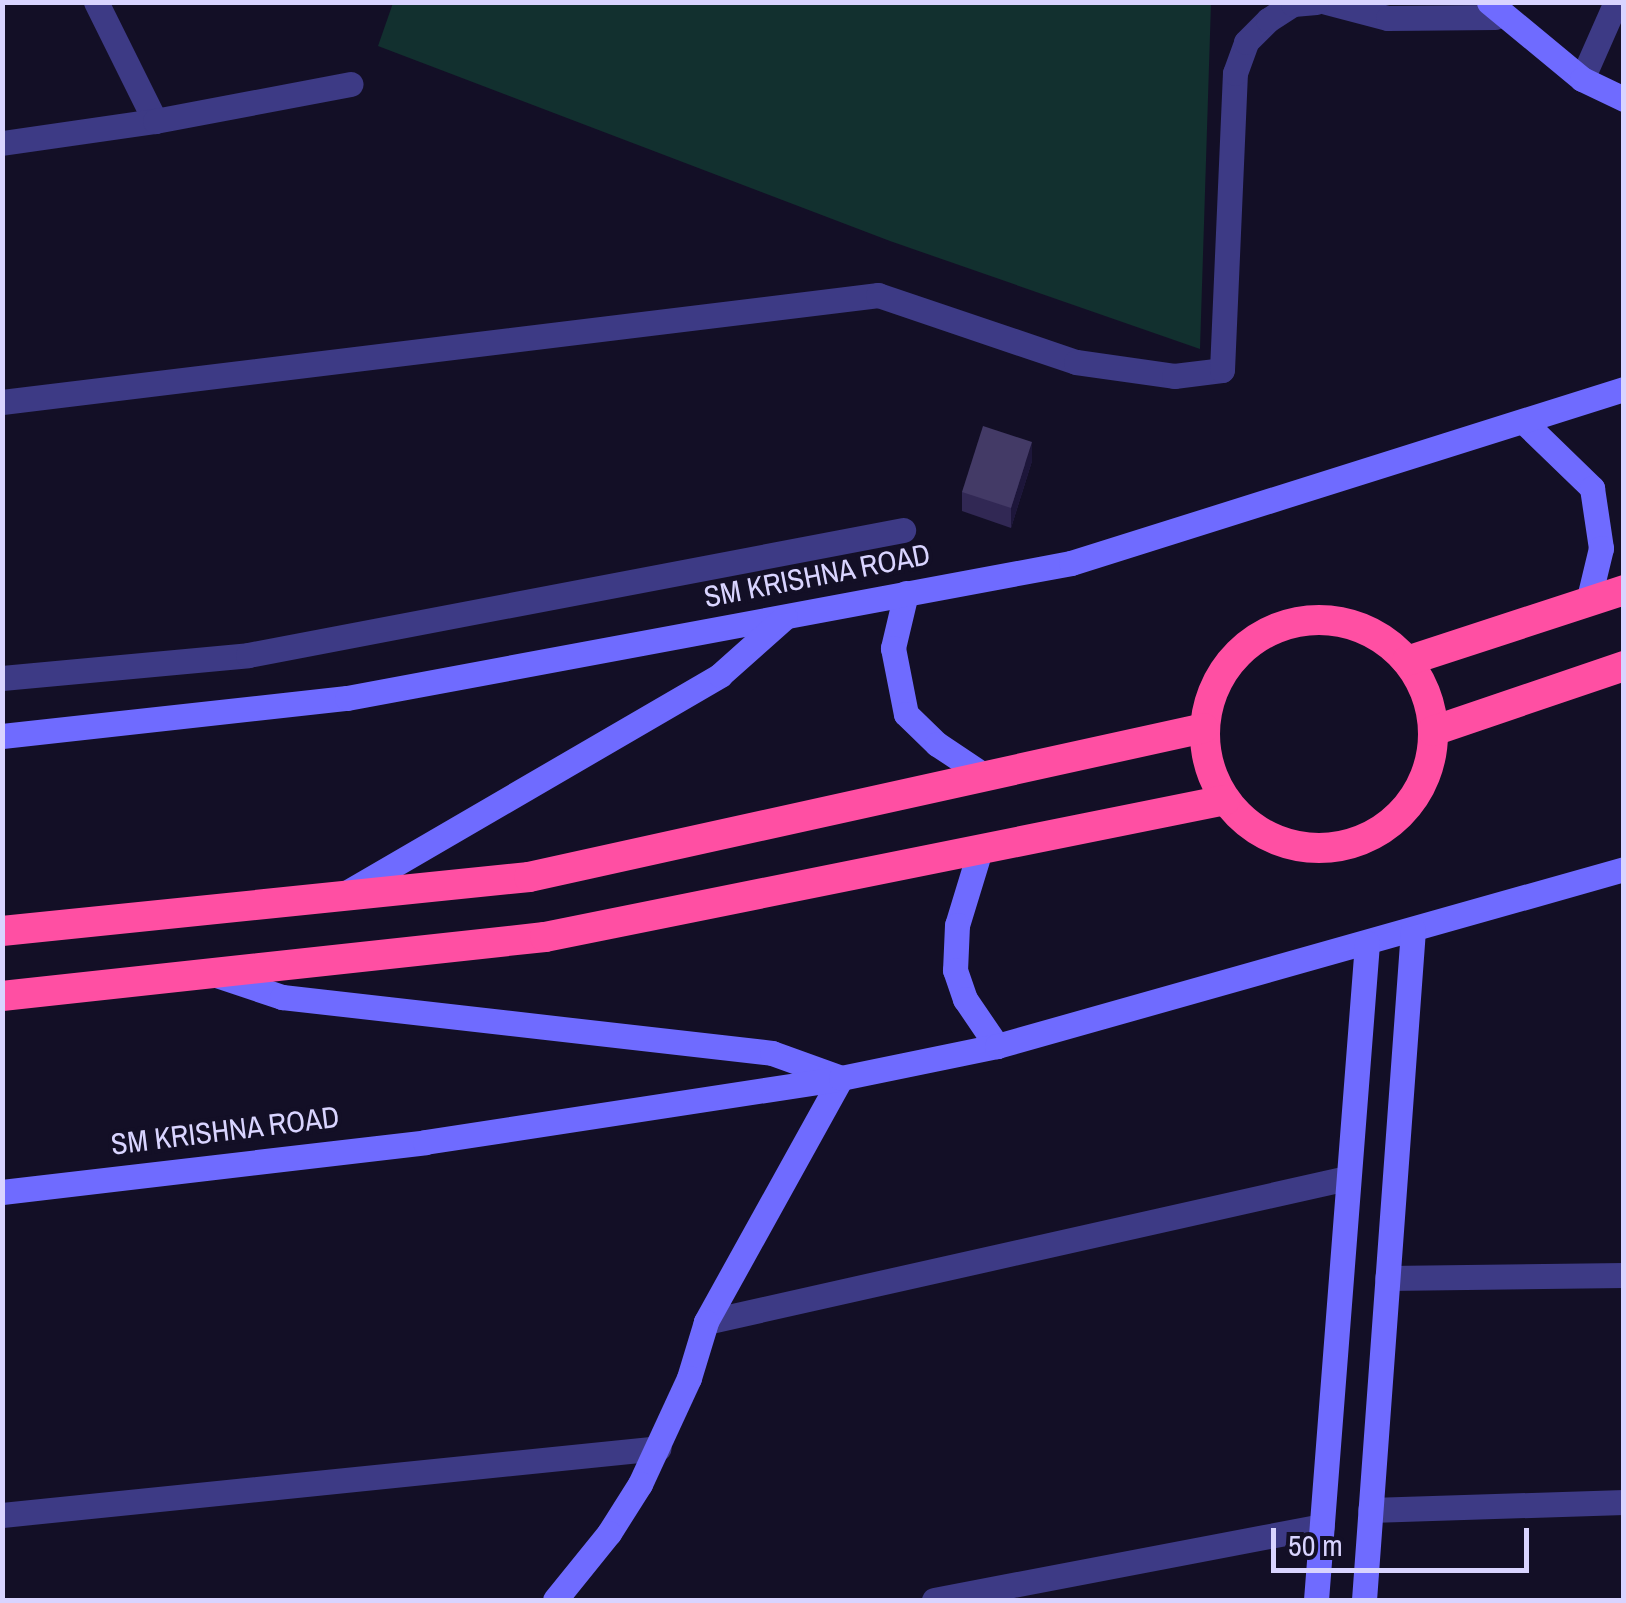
<!DOCTYPE html>
<style>
body{margin:0}
#map{position:relative;width:1626px;height:1603px;overflow:hidden;background:#130f26;font-family:"Archivo Narrow",sans-serif}
div>[style]{position:absolute}
[style*='--x']{left:calc(var(--x)*1px);top:calc(var(--y)*1px);width:calc(var(--w)*1px);rotate:calc(var(--a)*1deg)}
.green>*{inset:0;background:#12302f}
.street>*{height:25px;margin:-12.5px;padding:0 12.5px;transform-origin:12.5px;border-radius:12.5px;background:#3d3a85}
.secondary>*{height:25px;margin:-12.5px;padding:0 12.5px;transform-origin:12.5px;border-radius:12.5px;background:#6f6bff}
.highway>*{height:30px;margin:-15px;padding:0 15px;transform-origin:15px;border-radius:15px;background:#ff4fa3}
.highway>.ring{margin:-15px;padding:0;box-sizing:content-box;background:none;border:30px solid #ff4fa3;border-radius:50%}
.wall>*{inset:0;background:#312854}
.shaded-wall>*{inset:0;background:#1d163a}
.building>*{inset:0;background:#433a66}
span{translate:-50% -50%;white-space:nowrap;text-align:center;line-height:1.15;-webkit-text-stroke:8px #130f26;paint-order:stroke}
.street-label{font-size:30px;color:#d9d4ff}
.frame{position:absolute;inset:0;border:5px solid #d9d4ff;pointer-events:none}
.scale{position:absolute;left:1271px;top:1528px;width:258px;height:45px;box-sizing:border-box;border:5px solid #d9d4ff;border-top:0;padding-left:12px;font-size:30px;line-height:35px;white-space:nowrap;color:#d9d4ff;-webkit-text-stroke:8px #130f26;paint-order:stroke}
</style>
<div id="map">
<div class="green">
<i style="clip-path:polygon(393px 3px,1211px 3px,1200px 349px,890px 241px,378px 46px)"></i>
</div>
<div class="street">
<i style="--x:96;--y:2;--w:133;--a:63.6"></i>
<i style="--x:1326;--y:2;--w:64;--a:14.5"></i>
<i style="--x:1388;--y:18;--w:107;--a:-0.5"></i>
<i style="--x:1582;--y:79;--w:84;--a:-66.2"></i>
<i style="--x:2;--y:143;--w:155;--a:-8.2"></i>
<i style="--x:155;--y:121;--w:199;--a:-10.7"></i>
<i style="--x:2;--y:402;--w:883;--a:-6.96"></i>
<i style="--x:878;--y:295;--w:209;--a:18.7"></i>
<i style="--x:1076;--y:362;--w:99;--a:8.1"></i>
<i style="--x:1174;--y:376;--w:48;--a:-7.1"></i>
<i style="--x:1222;--y:370;--w:297;--a:-87.5"></i>
<i style="--x:1235;--y:73;--w:33;--a:-70"></i>
<i style="--x:1246;--y:42;--w:31;--a:-45"></i>
<i style="--x:1268;--y:20;--w:30;--a:-33"></i>
<i style="--x:1293;--y:4;--w:23;--a:-5"></i>
<i style="--x:2;--y:678;--w:247;--a:-5.3"></i>
<i style="--x:248;--y:655;--w:667;--a:-10.8"></i>
<i style="--x:1387;--y:1278;--w:237;--a:-0.7"></i>
<i style="--x:706;--y:1322;--w:657;--a:-12.66"></i>
<i style="--x:1370;--y:1510;--w:254;--a:-1.8"></i>
<i style="--x:2;--y:1515;--w:660;--a:-5.82"></i>
<i style="--x:934;--y:1600;--w:395;--a:-10.8"></i>
</div>
<div class="secondary">
<i style="--x:1489;--y:2;--w:121;--a:39.6"></i>
<i style="--x:1582;--y:79;--w:47;--a:25.5"></i>
<i style="--x:1524;--y:422;--w:95;--a:44.1"></i>
<i style="--x:1592;--y:488;--w:61;--a:81.5"></i>
<i style="--x:1601;--y:548;--w:56;--a:103.5"></i>
<i style="--x:906;--y:593;--w:57;--a:103.3"></i>
<i style="--x:893;--y:648;--w:67;--a:78.9"></i>
<i style="--x:906;--y:714;--w:43;--a:44.1"></i>
<i style="--x:937;--y:744;--w:58;--a:33.7"></i>
<i style="--x:2;--y:736;--w:347;--a:-6.3"></i>
<i style="--x:347;--y:698;--w:736;--a:-10.56"></i>
<i style="--x:1071;--y:563;--w:580;--a:-17.47"></i>
<i style="--x:980;--y:850;--w:78;--a:107"></i>
<i style="--x:957;--y:925;--w:45;--a:92.5"></i>
<i style="--x:955;--y:970;--w:31;--a:71"></i>
<i style="--x:965;--y:999;--w:57;--a:55.8"></i>
<i style="--x:346;--y:893;--w:433;--a:-30.2"></i>
<i style="--x:720;--y:675;--w:87;--a:-41.7"></i>
<i style="--x:216;--y:975;--w:70;--a:18.4"></i>
<i style="--x:282;--y:997;--w:493;--a:6.5"></i>
<i style="--x:772;--y:1053;--w:73;--a:19.9"></i>
<i style="--x:841;--y:1078;--w:279;--a:119"></i>
<i style="--x:706;--y:1322;--w:59;--a:106.9"></i>
<i style="--x:689;--y:1378;--w:117;--a:114.8"></i>
<i style="--x:640;--y:1484;--w:58;--a:122.3"></i>
<i style="--x:609;--y:1533;--w:86;--a:128.9"></i>
<i style="--x:2;--y:1192;--w:426;--a:-6.7"></i>
<i style="--x:425;--y:1142;--w:421;--a:-8.7"></i>
<i style="--x:841;--y:1078;--w:159;--a:-11.6"></i>
<i style="--x:997;--y:1046;--w:652;--a:-15.76"></i>
<i style="--x:1316;--y:1600;--w:659;--a:-85.56"></i>
<i style="--x:1364;--y:1600;--w:672;--a:-85.82"></i>
</div>
<div class="highway">
<i class="ring" style="left:1205px;top:620px;width:198px;height:198px"></i>
<i style="--x:1407;--y:661;--w:228;--a:-18.1"></i>
<i style="--x:1433;--y:731;--w:202;--a:-18.8"></i>
<i style="--x:2;--y:931;--w:530;--a:-5.85"></i>
<i style="--x:529;--y:877;--w:691;--a:-12.45"></i>
<i style="--x:2;--y:996;--w:546;--a:-6.2"></i>
<i style="--x:545;--y:937;--w:694;--a:-11.39"></i>
</div>
<div class="wall">
<i style="clip-path:polygon(1032px 461px,1011px 528px,962px 511px,962px 492px)"></i>
</div>
<div class="shaded-wall">
<i style="clip-path:polygon(1032px 442px,1032px 461px,1011px 528px,1011px 508px)"></i>
</div>
<div class="building">
<i style="clip-path:polygon(983px 426px,1032px 442px,1011px 508px,962px 492px)"></i>
</div>
<div class="street-label">
<span style="left:817px;top:575px;rotate:-11deg">SM KRISHNA ROAD</span>
<span style="left:225px;top:1130px;rotate:-7deg">SM KRISHNA ROAD</span>
</div>
<div class="frame"></div>
<div class="scale">50 m</div>
</div>
